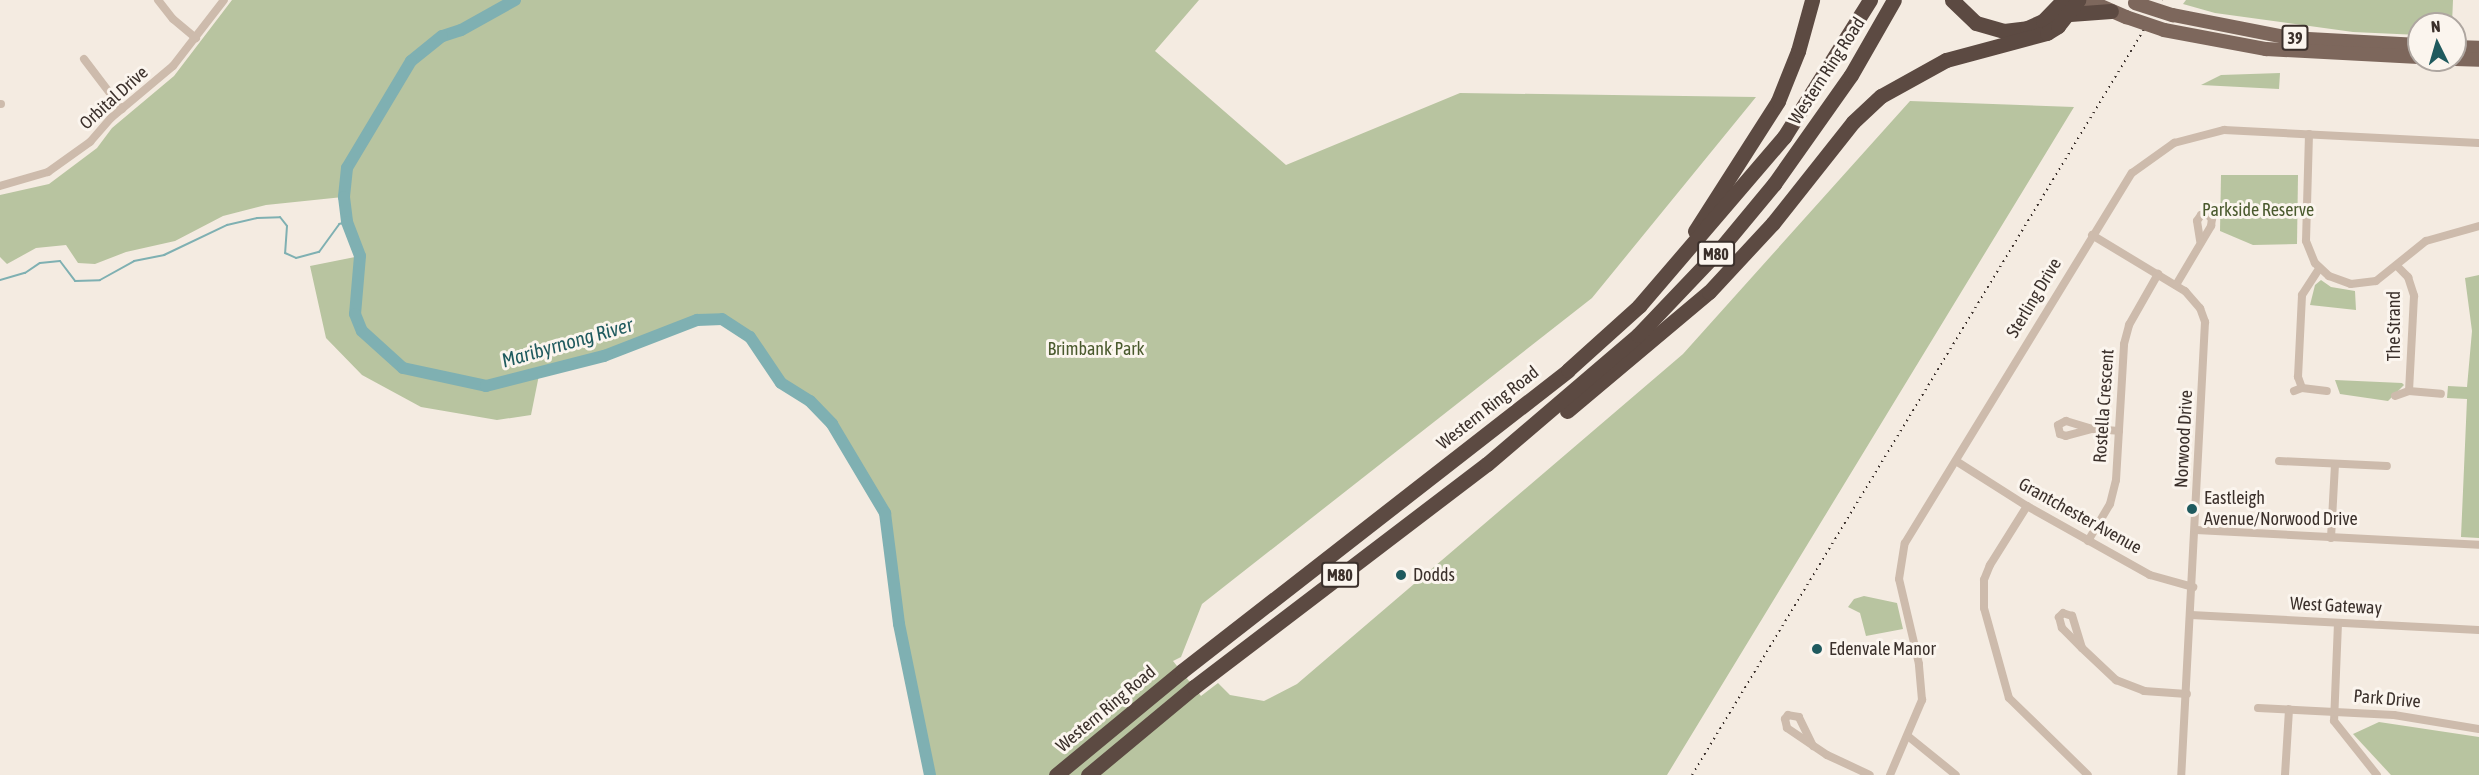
<!DOCTYPE html>
<style>
body{margin:0}
#map{position:relative;width:2479px;height:775px;overflow:hidden;background:#f4ebe1;font-family:"Asap Condensed",sans-serif}
div>[style]{position:absolute}
[style*='--x']{left:calc(var(--x)*1px);top:calc(var(--y)*1px);width:calc(var(--w)*1px);rotate:calc(var(--a)*1deg)}
.green>*{inset:0;background:#b8c4a0}
.stream>*{height:2px;margin:-1px;padding:0 1px;transform-origin:1px;border-radius:1px;background:#7fb0b2}
.river>*{height:12px;margin:-6px;padding:0 6px;transform-origin:6px;border-radius:6px;background:#7fb0b2}
.street>*{height:8px;margin:-4px;padding:0 4px;transform-origin:4px;border-radius:4px;background:#cdbbac}
.primary>*{height:14px;margin:-7px;padding:0 7px;transform-origin:7px;border-radius:7px;background:#7d675c}
.highway>*{height:15px;margin:-7.5px;padding:0 7.5px;transform-origin:7.5px;border-radius:7.5px;background:#5c4a42}
.rail>*{height:2px;margin-top:-1px;transform-origin:0;background:repeating-linear-gradient(90deg,#3b302b 0 1.5px,transparent 0 6px)}
.primary-bridge>*{height:14px;margin:-7px;padding:0 7px;transform-origin:7px;border-radius:7px;background:#7d675c}
.dots>*{width:16px;height:16px;translate:-50% -50%;box-sizing:border-box;border:3px solid #fbf5ee;border-radius:50%}
span{translate:-50% -50%;white-space:nowrap;text-align:center;line-height:1.15;-webkit-text-stroke:6px #fbf5ee;paint-order:stroke}
.shield-label span{padding:2px 4px;background:#fbf5ee;border:2px solid;border-radius:4px;-webkit-text-stroke-width:0}
.shield-label{font-size:16px;color:#3b302b;font-weight:700}
.street-label{font-size:18px;color:#3b302b}
.park-label{font-size:18px;color:#4a5a2e}
.poi-label{font-size:18px;color:#3b302b}
.left{translate:0 -50%;text-align:left}
.water-label{font-size:20px;color:#1f5a5e;font-style:italic}
.north{position:absolute;left:2407px;top:12px;width:60px;height:60px;box-sizing:border-box;background:#fbf5ee;border:2px solid #aea6a0;border-radius:50%;rotate:355deg;font-size:16px;font-weight:700;line-height:24px;text-align:center;color:#3b302b}
.north::after{content:'';display:block;margin:auto;width:21px;height:27px;background:#1f5a5e;clip-path:polygon(50% 0,100% 100%,50% 72%,0 100%)}
</style>
<div id="map">
<div class="green">
<i style="clip-path:polygon(232px 0,1199px 0,1155px 51px,1286px 165px,1460px 93px,1756px 97px,1592px 298px,1202px 604px,1181px 657px,1173px 661px,1201px 696px,1218px 683px,1230px 695px,1264px 701px,1297px 684px,1683px 354px,1910px 101px,2074px 107px,1667px 775px,930px 775px,899px 624px,885px 513px,832px 424px,810px 401px,781px 383px,750px 337px,729px 323px,710px 317px,697px 320px,604px 356px,540px 370px,531px 415px,497px 420px,421px 407px,362px 375px,326px 338px,310px 266px,360px 256px,347px 222px,343px 197px,266px 205px,223px 216px,175px 241px,126px 252px,95px 264px,78px 263px,66px 245px,36px 248px,7px 264px,0 257px,0 195px,49px 184px,97px 148px,112px 128px,174px 76px)"></i>
<i style="clip-path:polygon(2186px 0,2453px 0,2452px 24px,2419px 24px,2419px 35px,2353px 32px,2215px 13px,2183px 4px)"></i>
<i style="clip-path:polygon(2280px 73px,2279px 89px,2201px 85px,2221px 75px)"></i>
<i style="clip-path:polygon(2221px 175px,2298px 175px,2297px 244px,2253px 245px,2220px 231px)"></i>
<i style="clip-path:polygon(2479px 275px,2479px 538px,2461px 537px,2467px 399px,2447px 398px,2448px 386px,2467px 387px,2472px 331px,2465px 278px)"></i>
<i style="clip-path:polygon(2321px 280px,2331px 287px,2355px 291px,2356px 310px,2310px 305px,2315px 285px)"></i>
<i style="clip-path:polygon(2335px 380px,2402px 383px,2404px 385px,2388px 401px,2340px 394px)"></i>
<i style="clip-path:polygon(1864px 596px,1897px 603px,1903px 629px,1866px 636px,1860px 613px,1848px 607px,1854px 599px)"></i>
<i style="clip-path:polygon(2379px 722px,2479px 737px,2479px 775px,2391px 775px,2353px 734px)"></i>
</div>
<div class="stream">
<i style="--x:0;--y:280;--w:26;--a:-16"></i>
<i style="--x:25;--y:273;--w:18;--a:-34"></i>
<i style="--x:40;--y:263;--w:20;--a:-6"></i>
<i style="--x:60;--y:261;--w:25;--a:53"></i>
<i style="--x:75;--y:281;--w:25;--a:-2"></i>
<i style="--x:100;--y:280;--w:39;--a:-29"></i>
<i style="--x:134;--y:261;--w:31;--a:-11"></i>
<i style="--x:164;--y:255;--w:70;--a:-25.5"></i>
<i style="--x:227;--y:225;--w:31;--a:-13"></i>
<i style="--x:257;--y:218;--w:23;--a:-2"></i>
<i style="--x:280;--y:217;--w:11;--a:52"></i>
<i style="--x:287;--y:226;--w:27;--a:94"></i>
<i style="--x:285;--y:253;--w:12;--a:24"></i>
<i style="--x:296;--y:258;--w:24;--a:-15"></i>
<i style="--x:319;--y:252;--w:34;--a:-54"></i>
<i style="--x:339;--y:224;--w:8;--a:-14"></i>
</div>
<div class="river">
<i style="--x:515;--y:0;--w:62;--a:150.9"></i>
<i style="--x:461;--y:30;--w:20;--a:162"></i>
<i style="--x:442;--y:36;--w:40;--a:141"></i>
<i style="--x:411;--y:61;--w:125;--a:120.9"></i>
<i style="--x:347;--y:168;--w:29;--a:96"></i>
<i style="--x:344;--y:197;--w:25;--a:83"></i>
<i style="--x:347;--y:222;--w:36;--a:69"></i>
<i style="--x:360;--y:256;--w:58;--a:94.9"></i>
<i style="--x:355;--y:314;--w:18;--a:68"></i>
<i style="--x:362;--y:331;--w:55;--a:42.1"></i>
<i style="--x:403;--y:368;--w:85;--a:12.2"></i>
<i style="--x:486;--y:386;--w:122;--a:-14.3"></i>
<i style="--x:604;--y:356;--w:100;--a:-21.2"></i>
<i style="--x:697;--y:320;--w:25;--a:-2"></i>
<i style="--x:722;--y:319;--w:33;--a:33"></i>
<i style="--x:750;--y:337;--w:55;--a:56"></i>
<i style="--x:781;--y:383;--w:34;--a:32"></i>
<i style="--x:810;--y:401;--w:32;--a:46"></i>
<i style="--x:832;--y:424;--w:104;--a:59.2"></i>
<i style="--x:885;--y:513;--w:112;--a:82.8"></i>
<i style="--x:899;--y:624;--w:154;--a:78.4"></i>
</div>
<div class="street">
<i style="--x:158;--y:0;--w:24;--a:52"></i>
<i style="--x:173;--y:19;--w:30;--a:40"></i>
<i style="--x:84;--y:59;--w:63;--a:52.8"></i>
<i style="--x:0;--y:104;--w:1;--a:0"></i>
<i style="--x:2309;--y:134;--w:107;--a:91.6"></i>
<i style="--x:2306;--y:241;--w:24;--a:68"></i>
<i style="--x:2315;--y:263;--w:19;--a:43"></i>
<i style="--x:2329;--y:276;--w:23;--a:20"></i>
<i style="--x:2351;--y:284;--w:25;--a:-7"></i>
<i style="--x:2376;--y:281;--w:64;--a:-38.7"></i>
<i style="--x:2426;--y:241;--w:55;--a:-15.8"></i>
<i style="--x:0;--y:186;--w:50;--a:-16.3"></i>
<i style="--x:48;--y:172;--w:52;--a:-35.5"></i>
<i style="--x:90;--y:142;--w:32;--a:-49"></i>
<i style="--x:111;--y:118;--w:81;--a:-40"></i>
<i style="--x:173;--y:66;--w:83;--a:-52.3"></i>
<i style="--x:2092;--y:235;--w:109;--a:31.1"></i>
<i style="--x:2185;--y:291;--w:23;--a:49"></i>
<i style="--x:2200;--y:308;--w:15;--a:70"></i>
<i style="--x:2205;--y:322;--w:454;--a:93"></i>
<i style="--x:2397;--y:266;--w:16;--a:45"></i>
<i style="--x:2408;--y:277;--w:20;--a:72"></i>
<i style="--x:2414;--y:296;--w:95;--a:93"></i>
<i style="--x:2176;--y:285;--w:69;--a:-59.3"></i>
<i style="--x:2211;--y:226;--w:7;--a:-82"></i>
<i style="--x:2212;--y:219;--w:7;--a:-135"></i>
<i style="--x:2207;--y:214;--w:6;--a:171"></i>
<i style="--x:2201;--y:215;--w:7;--a:124"></i>
<i style="--x:2197;--y:221;--w:20;--a:81"></i>
<i style="--x:2302;--y:388;--w:12;--a:-110"></i>
<i style="--x:2298;--y:377;--w:82;--a:-87.2"></i>
<i style="--x:2302;--y:295;--w:31;--a:-57"></i>
<i style="--x:2294;--y:391;--w:9;--a:-21"></i>
<i style="--x:2302;--y:388;--w:25;--a:7"></i>
<i style="--x:2395;--y:396;--w:15;--a:-20"></i>
<i style="--x:2409;--y:391;--w:32;--a:5"></i>
<i style="--x:2092;--y:429;--w:27;--a:165"></i>
<i style="--x:2066;--y:436;--w:6;--a:-162"></i>
<i style="--x:2060;--y:434;--w:9;--a:-103"></i>
<i style="--x:2058;--y:425;--w:9;--a:-27"></i>
<i style="--x:2066;--y:421;--w:27;--a:17"></i>
<i style="--x:2092;--y:429;--w:27;--a:4"></i>
<i style="--x:1956;--y:461;--w:84;--a:32.4"></i>
<i style="--x:2027;--y:506;--w:141;--a:29.3"></i>
<i style="--x:2150;--y:575;--w:45;--a:15.6"></i>
<i style="--x:2279;--y:461;--w:108;--a:2.7"></i>
<i style="--x:2027;--y:506;--w:70;--a:122.1"></i>
<i style="--x:1990;--y:565;--w:16;--a:112"></i>
<i style="--x:1984;--y:580;--w:28;--a:90"></i>
<i style="--x:1984;--y:608;--w:93;--a:74.5"></i>
<i style="--x:2009;--y:698;--w:110;--a:44.3"></i>
<i style="--x:2196;--y:530;--w:283;--a:3"></i>
<i style="--x:2331;--y:538;--w:73;--a:-86.9"></i>
<i style="--x:2088;--y:541;--w:43;--a:-59.3"></i>
<i style="--x:2110;--y:504;--w:25;--a:-76"></i>
<i style="--x:2116;--y:480;--w:136;--a:-86.6"></i>
<i style="--x:2124;--y:344;--w:20;--a:-75"></i>
<i style="--x:2129;--y:325;--w:59;--a:-60.4"></i>
<i style="--x:2191;--y:615;--w:288;--a:3"></i>
<i style="--x:2338;--y:623;--w:98;--a:92.3"></i>
<i style="--x:2334;--y:721;--w:69;--a:51.5"></i>
<i style="--x:2082;--y:648;--w:34;--a:-107"></i>
<i style="--x:2072;--y:616;--w:9;--a:-162"></i>
<i style="--x:2063;--y:613;--w:6;--a:135"></i>
<i style="--x:2059;--y:617;--w:11;--a:75"></i>
<i style="--x:2062;--y:628;--w:28;--a:45"></i>
<i style="--x:2082;--y:648;--w:47;--a:43.3"></i>
<i style="--x:2116;--y:680;--w:30;--a:21"></i>
<i style="--x:2144;--y:691;--w:43;--a:4"></i>
<i style="--x:2258;--y:708;--w:136;--a:2.9"></i>
<i style="--x:2394;--y:715;--w:86;--a:9.4"></i>
<i style="--x:1909;--y:737;--w:60;--a:39"></i>
<i style="--x:1813;--y:746;--w:32;--a:-116"></i>
<i style="--x:1799;--y:717;--w:11;--a:-170"></i>
<i style="--x:1788;--y:715;--w:5;--a:127"></i>
<i style="--x:1785;--y:719;--w:9;--a:77"></i>
<i style="--x:1787;--y:728;--w:48;--a:34"></i>
<i style="--x:1827;--y:755;--w:47;--a:24.9"></i>
<i style="--x:1890;--y:775;--w:82;--a:-66.9"></i>
<i style="--x:1922;--y:700;--w:36;--a:-95"></i>
<i style="--x:1919;--y:664;--w:87;--a:-103.2"></i>
<i style="--x:1899;--y:579;--w:36;--a:-81"></i>
<i style="--x:1905;--y:543;--w:434;--a:-58.5"></i>
<i style="--x:2132;--y:173;--w:52;--a:-35.5"></i>
<i style="--x:2174;--y:143;--w:52;--a:-14.6"></i>
<i style="--x:2224;--y:130;--w:255;--a:2.9"></i>
<i style="--x:2285;--y:775;--w:66;--a:-86.5"></i>
</div>
<div class="primary">
<i style="--x:2087;--y:0;--w:43;--a:23.6"></i>
<i style="--x:2173;--y:15;--w:119;--a:11.1"></i>
<i style="--x:2290;--y:38;--w:129;--a:3.1"></i>
<i style="--x:2164;--y:30;--w:104;--a:10.6"></i>
<i style="--x:2266;--y:49;--w:153;--a:3"></i>
<i style="--x:2455;--y:47;--w:24;--a:2"></i>
<i style="--x:2455;--y:59;--w:24;--a:2"></i>
</div>
<div class="highway">
<i style="--x:1952;--y:0;--w:33;--a:44"></i>
<i style="--x:1976;--y:23;--w:29;--a:16"></i>
<i style="--x:2004;--y:31;--w:23;--a:-7"></i>
<i style="--x:2027;--y:28;--w:17;--a:-24"></i>
<i style="--x:2043;--y:21;--w:29;--a:-46"></i>
<i style="--x:2070;--y:14;--w:41;--a:-4.2"></i>
<i style="--x:1695;--y:231;--w:154;--a:-57.4"></i>
<i style="--x:1778;--y:101;--w:54;--a:-68.2"></i>
<i style="--x:1798;--y:51;--w:53;--a:-74.6"></i>
<i style="--x:1567;--y:411;--w:185;--a:-40"></i>
<i style="--x:1709;--y:292;--w:94;--a:-47.2"></i>
<i style="--x:1773;--y:223;--w:129;--a:-51.6"></i>
<i style="--x:1853;--y:122;--w:38;--a:-43"></i>
<i style="--x:1881;--y:96;--w:74;--a:-29"></i>
<i style="--x:1946;--y:60;--w:105;--a:-15"></i>
<i style="--x:2047;--y:33;--w:13;--a:-32"></i>
<i style="--x:2058;--y:26;--w:33;--a:-52"></i>
<i style="--x:1056;--y:775;--w:163;--a:-39.5"></i>
<i style="--x:1182;--y:671;--w:489;--a:-37.9"></i>
<i style="--x:1568;--y:370;--w:96;--a:-42"></i>
<i style="--x:1639;--y:306;--w:223;--a:-49.4"></i>
<i style="--x:1784;--y:137;--w:162;--a:-57.9"></i>
<i style="--x:1088;--y:775;--w:138;--a:-39.7"></i>
<i style="--x:1194;--y:687;--w:368;--a:-37.3"></i>
<i style="--x:1487;--y:464;--w:199;--a:-40.5"></i>
<i style="--x:1638;--y:335;--w:119;--a:-46.4"></i>
<i style="--x:1720;--y:249;--w:85;--a:-50.3"></i>
<i style="--x:1774;--y:184;--w:133;--a:-54.8"></i>
<i style="--x:1851;--y:75;--w:86;--a:-60.2"></i>
</div>
<div class="rail">
<i style="--x:1692;--y:775;--w:906;--a:-58.77"></i>
</div>
<div class="primary-bridge">
<i style="--x:2135;--y:3;--w:40;--a:18"></i>
<i style="--x:2126;--y:17;--w:40;--a:18.9"></i>
</div>
<div class="dots">
<i style="left:2192px;top:509px;background:#1f5a5e"></i>
<i style="left:1401px;top:575px;background:#1f5a5e"></i>
<i style="left:1817px;top:649px;background:#1f5a5e"></i>
</div>
<div class="shield-label">
<span style="left:2295px;top:38px">39</span>
<span style="left:1716px;top:254px">M80</span>
<span style="left:1340px;top:575px">M80</span>
</div>
<div class="street-label">
<span style="left:1827px;top:71px;rotate:-57deg">Western Ring Road</span>
<span style="left:114px;top:98px;rotate:-42deg">Orbital Drive</span>
<span style="left:2034px;top:298px;rotate:-59deg">Sterling Drive</span>
<span style="left:2394px;top:326px;rotate:-90deg">The Strand</span>
<span style="left:2104px;top:406px;rotate:-86deg">Rostella Crescent</span>
<span style="left:1488px;top:408px;rotate:-38deg">Western Ring Road</span>
<span style="left:2184px;top:439px;rotate:-87deg">Norwood Drive</span>
<span style="left:2080px;top:516px;rotate:29deg">Grantchester Avenue</span>
<span style="left:2336px;top:606px;rotate:3deg">West Gateway</span>
<span style="left:2387px;top:699px;rotate:5deg">Park Drive</span>
<span style="left:1106px;top:709px;rotate:-40deg">Western Ring Road</span>
</div>
<div class="park-label">
<span style="left:2258px;top:210px">Parkside Reserve</span>
<span style="left:1096px;top:349px">Brimbank Park</span>
</div>
<div class="poi-label">
<span class="left" style="left:2204px;top:509px">Eastleigh<br>Avenue/Norwood Drive</span>
<span class="left" style="left:1413px;top:575px">Dodds</span>
<span class="left" style="left:1829px;top:649px">Edenvale Manor</span>
</div>
<div class="water-label">
<span style="left:567px;top:342px;rotate:-16deg">Maribyrnong River</span>
</div>
<div class="north">N</div>
</div>
